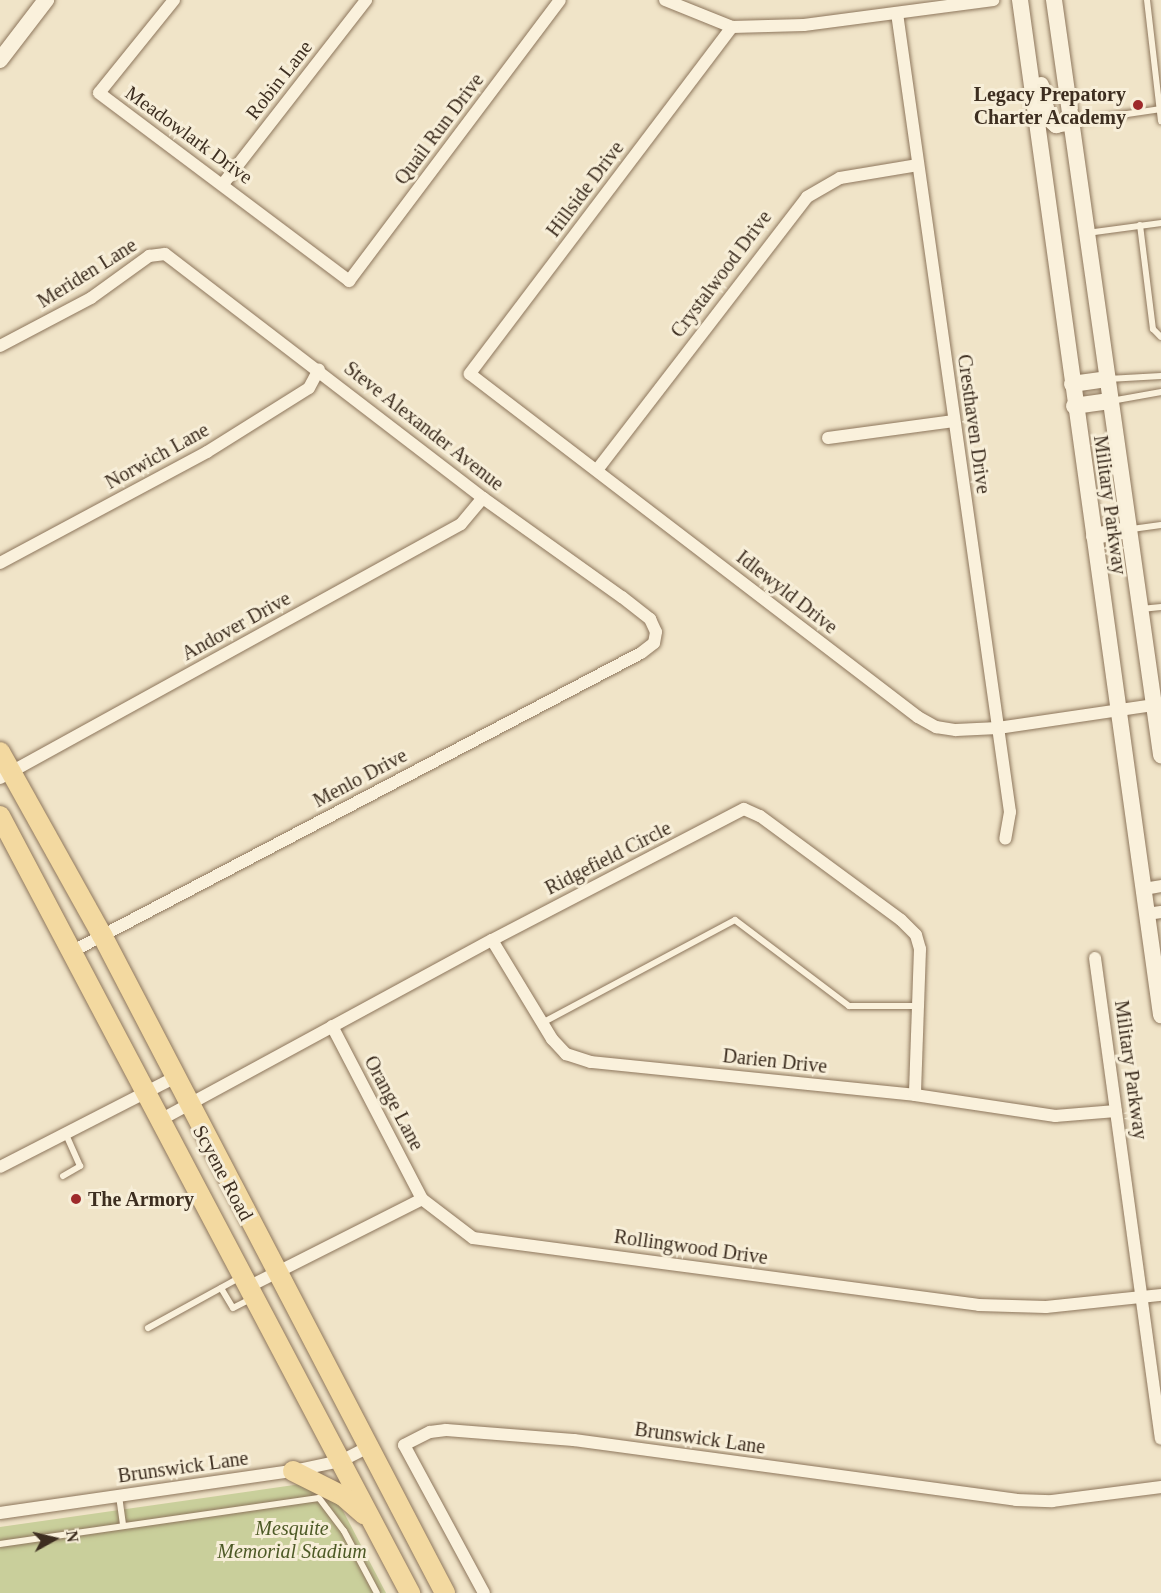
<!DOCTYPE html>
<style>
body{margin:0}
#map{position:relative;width:1161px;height:1593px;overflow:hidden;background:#f0e4c8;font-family:Georgia,serif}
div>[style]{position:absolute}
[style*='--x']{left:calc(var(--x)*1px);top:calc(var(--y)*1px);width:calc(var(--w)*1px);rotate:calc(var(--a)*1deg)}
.green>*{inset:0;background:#c9cf9b}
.roads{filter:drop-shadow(0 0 2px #8d765c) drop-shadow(0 0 2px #8d765c)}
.lane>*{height:6px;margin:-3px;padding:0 3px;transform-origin:3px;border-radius:3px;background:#faf1dc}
.street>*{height:12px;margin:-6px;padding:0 6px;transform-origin:6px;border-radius:6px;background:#faf1dc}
.secondary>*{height:16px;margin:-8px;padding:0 8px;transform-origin:8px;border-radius:8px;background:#faf1dc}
.primary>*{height:20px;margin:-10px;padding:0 10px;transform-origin:10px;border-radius:10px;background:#f3d9a0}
.dots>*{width:16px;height:16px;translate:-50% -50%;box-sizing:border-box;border:3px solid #f7eed8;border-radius:50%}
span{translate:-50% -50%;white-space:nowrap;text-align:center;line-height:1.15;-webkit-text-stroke:6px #f7eed8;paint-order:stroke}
.street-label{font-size:20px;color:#3d2e20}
.poi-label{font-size:20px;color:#3d2e20;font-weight:700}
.right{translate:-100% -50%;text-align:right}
.left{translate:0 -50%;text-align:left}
.park-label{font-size:20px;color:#4d5a26;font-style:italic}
.north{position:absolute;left:24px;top:1509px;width:60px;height:60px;-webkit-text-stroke:4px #f7eed8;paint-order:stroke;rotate:82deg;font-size:16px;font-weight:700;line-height:24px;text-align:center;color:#3d2e20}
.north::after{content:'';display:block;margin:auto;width:21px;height:27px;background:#3d2e20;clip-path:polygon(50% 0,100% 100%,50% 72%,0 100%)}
</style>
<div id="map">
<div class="green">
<i style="clip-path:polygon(301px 1484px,339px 1503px,386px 1593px,0 1593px,0 1527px)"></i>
</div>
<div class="roads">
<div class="lane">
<i style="--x:1147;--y:0;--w:122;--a:83.4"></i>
<i style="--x:1073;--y:122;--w:89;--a:-8.4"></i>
<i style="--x:1140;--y:225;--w:105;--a:82.9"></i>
<i style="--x:1153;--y:329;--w:11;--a:45"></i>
<i style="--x:1087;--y:233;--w:75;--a:-7.7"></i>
<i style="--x:1108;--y:379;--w:53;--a:-3.2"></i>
<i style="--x:1111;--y:401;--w:51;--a:-10.2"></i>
<i style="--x:1132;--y:529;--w:29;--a:-8"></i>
<i style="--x:1141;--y:609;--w:20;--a:-6"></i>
<i style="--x:542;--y:1023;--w:219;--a:-28.1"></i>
<i style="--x:735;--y:920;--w:143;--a:37"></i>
<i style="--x:849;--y:1006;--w:69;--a:0"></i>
<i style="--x:63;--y:1176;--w:20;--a:-30"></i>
<i style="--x:80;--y:1166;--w:35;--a:-114"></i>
<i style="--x:221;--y:1288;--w:23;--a:59"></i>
<i style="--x:233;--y:1308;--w:20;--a:-27"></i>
<i style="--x:148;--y:1328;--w:104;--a:-28.8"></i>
<i style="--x:119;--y:1496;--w:29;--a:82"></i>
<i style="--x:0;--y:1544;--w:322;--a:-8.2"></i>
<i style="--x:319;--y:1498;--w:41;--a:52.9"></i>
<i style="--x:344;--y:1531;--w:70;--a:62"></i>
</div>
<div class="street">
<i style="--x:174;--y:0;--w:119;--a:128.9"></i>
<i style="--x:99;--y:93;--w:313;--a:36.9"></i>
<i style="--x:349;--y:281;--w:351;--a:-53.1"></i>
<i style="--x:665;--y:0;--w:72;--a:21.9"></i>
<i style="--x:732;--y:27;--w:72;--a:-1.6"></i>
<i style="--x:804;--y:25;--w:191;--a:-7.5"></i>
<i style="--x:897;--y:13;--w:807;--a:81.95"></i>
<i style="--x:1010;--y:812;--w:27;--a:100"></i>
<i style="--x:732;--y:27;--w:435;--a:127.1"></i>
<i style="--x:470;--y:374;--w:564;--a:37.44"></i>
<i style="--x:918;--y:717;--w:21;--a:29"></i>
<i style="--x:936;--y:727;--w:20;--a:9"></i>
<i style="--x:956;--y:730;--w:42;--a:-2.7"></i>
<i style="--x:998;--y:728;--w:165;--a:-8.4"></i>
<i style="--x:223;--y:184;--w:233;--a:-52.1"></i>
<i style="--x:0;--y:346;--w:103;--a:-27.8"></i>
<i style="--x:91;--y:298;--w:72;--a:-35.9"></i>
<i style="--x:149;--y:256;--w:16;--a:-7"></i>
<i style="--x:165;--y:254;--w:401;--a:37.5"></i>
<i style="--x:483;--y:498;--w:171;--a:35.5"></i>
<i style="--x:622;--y:597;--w:36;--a:38"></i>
<i style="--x:650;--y:619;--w:14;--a:65"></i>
<i style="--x:656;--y:632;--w:11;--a:100"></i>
<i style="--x:654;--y:643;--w:16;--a:142"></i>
<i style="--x:641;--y:653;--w:641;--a:152.32"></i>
<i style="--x:828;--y:438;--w:127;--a:-7.7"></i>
<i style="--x:597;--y:470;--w:344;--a:-52.4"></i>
<i style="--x:807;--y:197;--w:38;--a:-30"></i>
<i style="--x:840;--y:178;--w:79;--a:-9.5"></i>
<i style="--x:0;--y:563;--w:235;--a:-28.2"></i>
<i style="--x:207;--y:452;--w:120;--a:-32.1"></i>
<i style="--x:309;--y:388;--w:21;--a:-62"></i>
<i style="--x:0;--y:778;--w:526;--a:-28.85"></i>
<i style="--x:461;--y:524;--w:34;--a:-50"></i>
<i style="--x:1144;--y:889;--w:17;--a:-10"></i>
<i style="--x:1147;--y:914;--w:14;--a:-8"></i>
<i style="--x:492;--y:940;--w:116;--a:58.8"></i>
<i style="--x:552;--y:1039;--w:21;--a:47"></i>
<i style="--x:566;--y:1054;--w:26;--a:18"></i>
<i style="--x:591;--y:1062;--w:326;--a:5.8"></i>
<i style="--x:915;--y:1095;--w:142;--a:8.5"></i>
<i style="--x:1055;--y:1116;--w:61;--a:-4.7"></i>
<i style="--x:1095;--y:958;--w:485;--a:82.2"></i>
<i style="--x:332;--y:1026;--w:195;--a:62.5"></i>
<i style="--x:422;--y:1199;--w:64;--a:37.4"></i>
<i style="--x:473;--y:1238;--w:510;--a:7.54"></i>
<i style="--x:979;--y:1305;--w:67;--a:1.7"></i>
<i style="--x:1046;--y:1307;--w:116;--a:-6"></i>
<i style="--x:162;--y:1119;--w:375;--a:-28.5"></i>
<i style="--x:492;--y:940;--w:284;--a:-27.5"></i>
<i style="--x:744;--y:809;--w:17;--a:24"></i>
<i style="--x:760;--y:816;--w:175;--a:36.4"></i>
<i style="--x:901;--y:920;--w:21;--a:45"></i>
<i style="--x:916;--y:935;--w:15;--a:74"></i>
<i style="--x:920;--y:949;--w:146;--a:92"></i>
<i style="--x:0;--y:1167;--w:195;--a:-27.1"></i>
<i style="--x:248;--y:1287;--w:195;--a:-26.8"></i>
<i style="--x:0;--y:1513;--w:296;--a:-8.2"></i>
<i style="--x:293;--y:1471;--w:49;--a:-11.8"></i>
<i style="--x:341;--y:1461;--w:30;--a:-27"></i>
<i style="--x:484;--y:1593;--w:168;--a:-118.4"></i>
<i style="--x:404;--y:1445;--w:29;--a:-27"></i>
<i style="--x:430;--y:1432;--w:16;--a:-7"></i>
<i style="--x:446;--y:1430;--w:128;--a:4.5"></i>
<i style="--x:574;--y:1440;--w:446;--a:7.7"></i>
<i style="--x:1016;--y:1500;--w:36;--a:2"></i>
<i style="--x:1052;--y:1501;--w:110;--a:-7.3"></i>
</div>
<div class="secondary">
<i style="--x:1020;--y:0;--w:1025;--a:82.09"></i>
<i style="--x:1054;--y:0;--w:763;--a:81.93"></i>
<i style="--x:0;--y:60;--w:76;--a:-52.5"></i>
<i style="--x:1041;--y:85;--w:34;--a:78"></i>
<i style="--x:1048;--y:118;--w:11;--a:41"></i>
<i style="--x:1056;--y:125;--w:15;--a:-11"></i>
<i style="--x:1072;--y:384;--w:35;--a:-8"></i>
<i style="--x:1074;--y:406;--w:36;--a:-8"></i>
<i style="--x:1094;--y:536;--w:35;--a:-10"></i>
</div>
<div class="primary">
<i style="--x:0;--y:752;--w:210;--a:60.9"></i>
<i style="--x:102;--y:935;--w:742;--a:62.47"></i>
<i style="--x:0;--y:816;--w:879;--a:62.18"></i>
<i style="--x:293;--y:1471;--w:56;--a:26.6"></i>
<i style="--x:343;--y:1496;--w:28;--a:41"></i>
</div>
</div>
<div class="dots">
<i style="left:1138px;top:105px;background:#9e2a2b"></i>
<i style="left:76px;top:1199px;background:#9e2a2b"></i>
</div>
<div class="street-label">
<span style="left:279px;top:80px;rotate:-52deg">Robin Lane</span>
<span style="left:439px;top:129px;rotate:-53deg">Quail Run Drive</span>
<span style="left:189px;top:135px;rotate:36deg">Meadowlark Drive</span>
<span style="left:585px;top:189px;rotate:-53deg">Hillside Drive</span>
<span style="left:87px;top:273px;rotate:-32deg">Meriden Lane</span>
<span style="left:721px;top:274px;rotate:-53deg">Crystalwood Drive</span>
<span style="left:974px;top:424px;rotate:82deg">Cresthaven Drive</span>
<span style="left:424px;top:426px;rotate:38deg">Steve Alexander Avenue</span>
<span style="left:157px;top:456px;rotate:-29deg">Norwich Lane</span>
<span style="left:1110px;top:505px;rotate:82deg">Military Parkway</span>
<span style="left:787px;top:592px;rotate:38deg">Idlewyld Drive</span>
<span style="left:236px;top:626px;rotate:-29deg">Andover Drive</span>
<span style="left:360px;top:778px;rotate:-28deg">Menlo Drive</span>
<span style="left:608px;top:858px;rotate:-27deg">Ridgefield Circle</span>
<span style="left:775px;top:1061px;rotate:6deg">Darien Drive</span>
<span style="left:1131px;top:1070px;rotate:82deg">Military Parkway</span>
<span style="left:394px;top:1103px;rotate:62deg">Orange Lane</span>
<span style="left:223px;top:1173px;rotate:62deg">Scyene Road</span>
<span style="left:691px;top:1247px;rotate:8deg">Rollingwood Drive</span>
<span style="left:700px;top:1438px;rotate:8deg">Brunswick Lane</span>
<span style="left:183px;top:1467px;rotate:-8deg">Brunswick Lane</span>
</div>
<div class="poi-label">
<span class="right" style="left:1126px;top:106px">Legacy Prepatory<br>Charter Academy</span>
<span class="left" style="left:88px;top:1199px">The Armory</span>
</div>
<div class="park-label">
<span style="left:292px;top:1540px">Mesquite<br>Memorial Stadium</span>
</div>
<div class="north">N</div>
</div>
